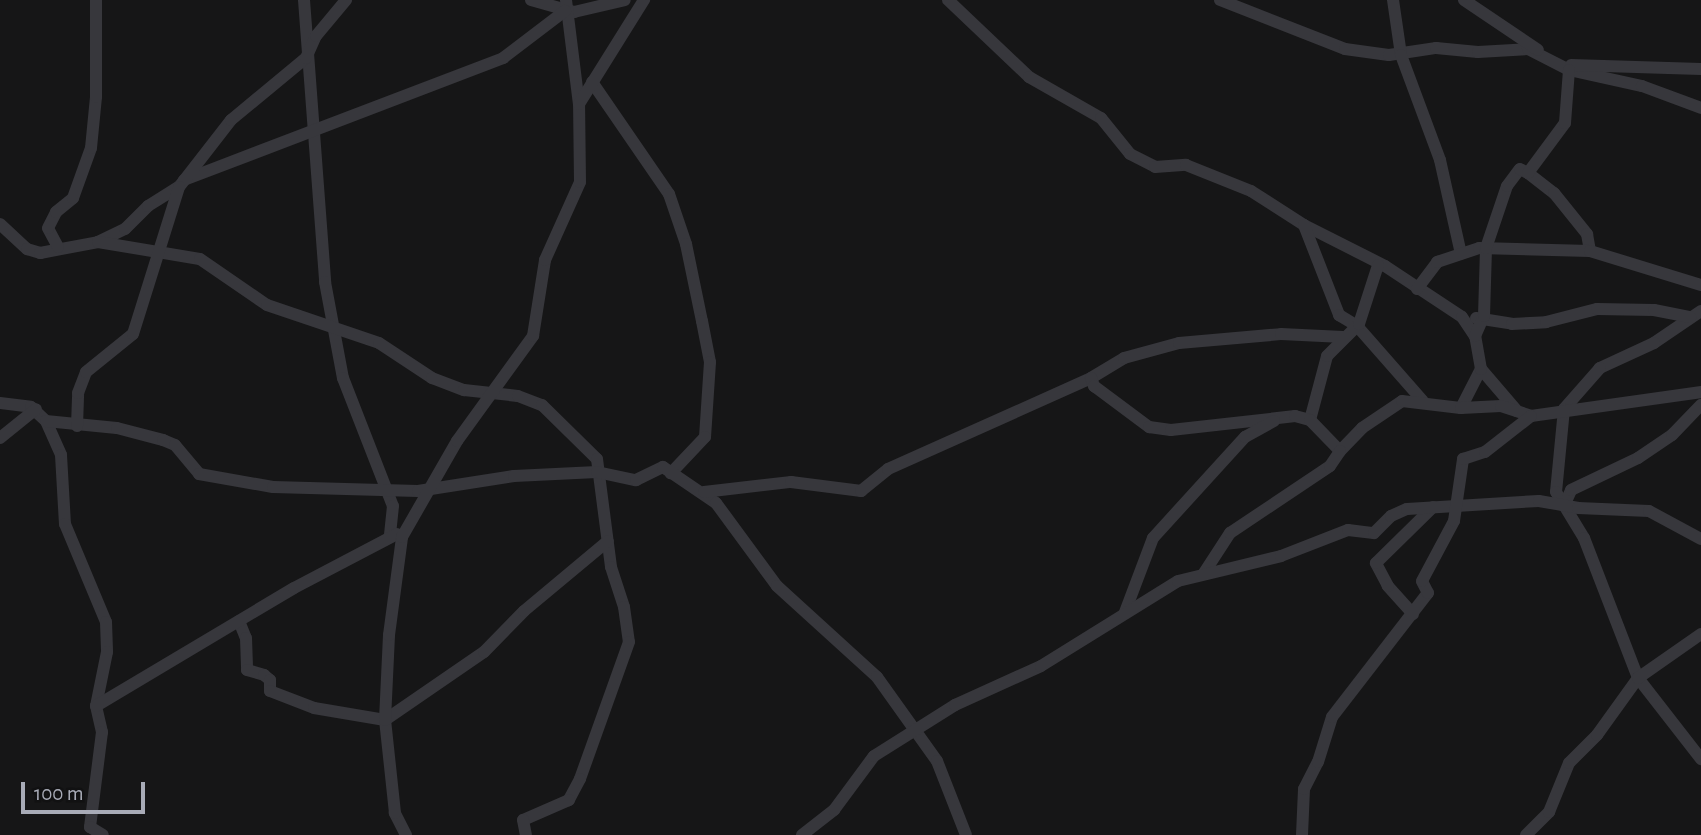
<!DOCTYPE html>
<style>
body{margin:0}
#map{position:relative;width:1701px;height:835px;overflow:hidden;background:#161617;font-family:"Alegreya Sans",sans-serif}
div>[style]{position:absolute}
[style*='--x']{left:calc(var(--x)*1px);top:calc(var(--y)*1px);width:calc(var(--w)*1px);rotate:calc(var(--a)*1deg)}
.minor>*{height:12px;margin:-6px;padding:0 6px;transform-origin:6px;border-radius:6px;background:#37373c}
span{translate:-50% -50%;white-space:nowrap;text-align:center;line-height:1.15;-webkit-text-stroke:5px #111112;paint-order:stroke}
.scale{position:absolute;left:21px;top:782px;width:124px;height:32px;box-sizing:border-box;border:4px solid #a8abb7;border-top:0;padding-left:9px;font-size:21px;line-height:24px;white-space:nowrap;color:#a8abb7;-webkit-text-stroke:5px #111112;paint-order:stroke}
</style>
<div id="map">
<div class="minor">
<i style="--x:304;--y:0;--w:283;--a:85.7"></i>
<i style="--x:325;--y:282;--w:98;--a:79.4"></i>
<i style="--x:343;--y:378;--w:137;--a:68.7"></i>
<i style="--x:393;--y:506;--w:31;--a:96"></i>
<i style="--x:531;--y:0;--w:45;--a:15.6"></i>
<i style="--x:574;--y:12;--w:52;--a:-13.2"></i>
<i style="--x:566;--y:0;--w:105;--a:82.9"></i>
<i style="--x:948;--y:0;--w:112;--a:43.5"></i>
<i style="--x:1029;--y:77;--w:83;--a:29.7"></i>
<i style="--x:1101;--y:118;--w:46;--a:51.1"></i>
<i style="--x:1130;--y:154;--w:28;--a:27"></i>
<i style="--x:1155;--y:167;--w:31;--a:-4"></i>
<i style="--x:1186;--y:165;--w:70;--a:21.8"></i>
<i style="--x:1251;--y:191;--w:63;--a:32.7"></i>
<i style="--x:1304;--y:225;--w:91;--a:26.8"></i>
<i style="--x:1385;--y:266;--w:92;--a:33.5"></i>
<i style="--x:1462;--y:317;--w:23;--a:56"></i>
<i style="--x:1220;--y:0;--w:134;--a:21.4"></i>
<i style="--x:1345;--y:49;--w:44;--a:7.8"></i>
<i style="--x:1389;--y:55;--w:48;--a:-8.5"></i>
<i style="--x:1436;--y:48;--w:42;--a:5.4"></i>
<i style="--x:1478;--y:52;--w:50;--a:-3.4"></i>
<i style="--x:1528;--y:49;--w:46;--a:27.1"></i>
<i style="--x:1569;--y:70;--w:75;--a:12.4"></i>
<i style="--x:1642;--y:86;--w:63;--a:20.4"></i>
<i style="--x:1393;--y:0;--w:56;--a:81.7"></i>
<i style="--x:1401;--y:55;--w:112;--a:69.6"></i>
<i style="--x:1440;--y:160;--w:96;--a:77.4"></i>
<i style="--x:1464;--y:0;--w:89;--a:34"></i>
<i style="--x:1571;--y:65;--w:130;--a:1.8"></i>
<i style="--x:592;--y:82;--w:136;--a:55.5"></i>
<i style="--x:669;--y:194;--w:53;--a:71.2"></i>
<i style="--x:686;--y:244;--w:79;--a:78.3"></i>
<i style="--x:702;--y:321;--w:42;--a:79"></i>
<i style="--x:710;--y:362;--w:75;--a:93.8"></i>
<i style="--x:705;--y:437;--w:50;--a:133.4"></i>
<i style="--x:1528;--y:173;--w:33;--a:38"></i>
<i style="--x:1554;--y:193;--w:53;--a:51.2"></i>
<i style="--x:1587;--y:234;--w:17;--a:80"></i>
<i style="--x:184;--y:180;--w:342;--a:-20.9"></i>
<i style="--x:503;--y:58;--w:78;--a:-37.2"></i>
<i style="--x:0;--y:224;--w:37;--a:43"></i>
<i style="--x:27;--y:249;--w:14;--a:17"></i>
<i style="--x:40;--y:253;--w:59;--a:-10.7"></i>
<i style="--x:98;--y:242;--w:30;--a:-26"></i>
<i style="--x:125;--y:229;--w:33;--a:-45"></i>
<i style="--x:148;--y:206;--w:36;--a:-32"></i>
<i style="--x:179;--y:187;--w:85;--a:-52.2"></i>
<i style="--x:231;--y:120;--w:97;--a:-39.6"></i>
<i style="--x:306;--y:58;--w:24;--a:-66"></i>
<i style="--x:316;--y:36;--w:47;--a:-50.2"></i>
<i style="--x:1304;--y:225;--w:97;--a:68.7"></i>
<i style="--x:1339;--y:315;--w:21;--a:31"></i>
<i style="--x:1357;--y:326;--w:100;--a:48.7"></i>
<i style="--x:98;--y:242;--w:103;--a:9.5"></i>
<i style="--x:200;--y:259;--w:81;--a:34.5"></i>
<i style="--x:267;--y:305;--w:118;--a:18.7"></i>
<i style="--x:379;--y:343;--w:64;--a:33.4"></i>
<i style="--x:432;--y:378;--w:34;--a:21"></i>
<i style="--x:464;--y:390;--w:54;--a:6.3"></i>
<i style="--x:518;--y:396;--w:26;--a:21"></i>
<i style="--x:542;--y:405;--w:77;--a:44.5"></i>
<i style="--x:597;--y:459;--w:109;--a:82.6"></i>
<i style="--x:611;--y:567;--w:42;--a:72"></i>
<i style="--x:624;--y:607;--w:35;--a:82"></i>
<i style="--x:629;--y:642;--w:145;--a:109.7"></i>
<i style="--x:580;--y:779;--w:24;--a:118"></i>
<i style="--x:569;--y:800;--w:50;--a:156.5"></i>
<i style="--x:523;--y:820;--w:15;--a:79"></i>
<i style="--x:58;--y:247;--w:21;--a:-118"></i>
<i style="--x:48;--y:228;--w:18;--a:-63"></i>
<i style="--x:56;--y:212;--w:22;--a:-39"></i>
<i style="--x:73;--y:198;--w:53;--a:-70.2"></i>
<i style="--x:91;--y:148;--w:51;--a:-84.4"></i>
<i style="--x:96;--y:97;--w:97;--a:-90"></i>
<i style="--x:1417;--y:289;--w:34;--a:-53"></i>
<i style="--x:1437;--y:262;--w:44;--a:-18.4"></i>
<i style="--x:1479;--y:248;--w:111;--a:1.5"></i>
<i style="--x:1590;--y:251;--w:116;--a:17"></i>
<i style="--x:1701;--y:311;--w:57;--a:145.8"></i>
<i style="--x:1654;--y:343;--w:60;--a:155.2"></i>
<i style="--x:1600;--y:368;--w:55;--a:131.3"></i>
<i style="--x:1564;--y:409;--w:83;--a:95.5"></i>
<i style="--x:1556;--y:492;--w:54;--a:58.7"></i>
<i style="--x:1584;--y:538;--w:150;--a:68.9"></i>
<i style="--x:1638;--y:678;--w:103;--a:52.1"></i>
<i style="--x:1476;--y:318;--w:36;--a:9"></i>
<i style="--x:1512;--y:324;--w:34;--a:-3"></i>
<i style="--x:1546;--y:322;--w:53;--a:-14.3"></i>
<i style="--x:1597;--y:309;--w:57;--a:1"></i>
<i style="--x:1654;--y:310;--w:37;--a:11"></i>
<i style="--x:1091;--y:378;--w:39;--a:-31"></i>
<i style="--x:1124;--y:358;--w:57;--a:-15.3"></i>
<i style="--x:1179;--y:343;--w:102;--a:-5"></i>
<i style="--x:1281;--y:334;--w:62;--a:2.8"></i>
<i style="--x:0;--y:403;--w:31;--a:7"></i>
<i style="--x:31;--y:407;--w:21;--a:43"></i>
<i style="--x:46;--y:421;--w:37;--a:66"></i>
<i style="--x:61;--y:455;--w:69;--a:86.7"></i>
<i style="--x:65;--y:524;--w:106;--a:67.3"></i>
<i style="--x:106;--y:622;--w:30;--a:88"></i>
<i style="--x:107;--y:652;--w:55;--a:101.5"></i>
<i style="--x:96;--y:706;--w:27;--a:77"></i>
<i style="--x:102;--y:732;--w:96;--a:97.2"></i>
<i style="--x:90;--y:827;--w:15;--a:32"></i>
<i style="--x:1461;--y:408;--w:44;--a:-62.9"></i>
<i style="--x:1517;--y:411;--w:55;--a:-130.6"></i>
<i style="--x:1481;--y:369;--w:34;--a:-100"></i>
<i style="--x:1475;--y:336;--w:22;--a:-66"></i>
<i style="--x:1484;--y:316;--w:68;--a:-88.3"></i>
<i style="--x:1486;--y:248;--w:65;--a:-71.3"></i>
<i style="--x:1507;--y:186;--w:21;--a:-53"></i>
<i style="--x:1520;--y:169;--w:9;--a:27"></i>
<i style="--x:1528;--y:173;--w:62;--a:-53.5"></i>
<i style="--x:1565;--y:123;--w:53;--a:-85.7"></i>
<i style="--x:1310;--y:420;--w:66;--a:-75.1"></i>
<i style="--x:1327;--y:356;--w:45;--a:-45"></i>
<i style="--x:1359;--y:324;--w:62;--a:-72.1"></i>
<i style="--x:46;--y:421;--w:71;--a:5.6"></i>
<i style="--x:117;--y:428;--w:48;--a:14.6"></i>
<i style="--x:163;--y:440;--w:13;--a:23"></i>
<i style="--x:175;--y:445;--w:38;--a:50"></i>
<i style="--x:199;--y:474;--w:75;--a:10"></i>
<i style="--x:273;--y:487;--w:145;--a:1.6"></i>
<i style="--x:418;--y:491;--w:97;--a:-8.9"></i>
<i style="--x:514;--y:476;--w:83;--a:-2.8"></i>
<i style="--x:597;--y:472;--w:40;--a:12"></i>
<i style="--x:636;--y:480;--w:30;--a:-26"></i>
<i style="--x:663;--y:467;--w:64;--a:34.2"></i>
<i style="--x:716;--y:503;--w:103;--a:53.7"></i>
<i style="--x:777;--y:586;--w:135;--a:42.3"></i>
<i style="--x:877;--y:677;--w:103;--a:54.5"></i>
<i style="--x:937;--y:761;--w:79;--a:68.6"></i>
<i style="--x:77;--y:426;--w:33;--a:-88"></i>
<i style="--x:78;--y:393;--w:22;--a:-69"></i>
<i style="--x:86;--y:372;--w:60;--a:-39"></i>
<i style="--x:133;--y:334;--w:154;--a:-72.6"></i>
<i style="--x:0;--y:438;--w:46;--a:-38.9"></i>
<i style="--x:704;--y:492;--w:88;--a:-6.6"></i>
<i style="--x:791;--y:482;--w:71;--a:7.3"></i>
<i style="--x:861;--y:491;--w:35;--a:-39"></i>
<i style="--x:888;--y:469;--w:222;--a:-24.1"></i>
<i style="--x:1091;--y:378;--w:9;--a:69"></i>
<i style="--x:1094;--y:386;--w:69;--a:36.7"></i>
<i style="--x:1149;--y:427;--w:22;--a:8"></i>
<i style="--x:1171;--y:430;--w:125;--a:-6.4"></i>
<i style="--x:1295;--y:416;--w:16;--a:15"></i>
<i style="--x:1310;--y:420;--w:43;--a:45.9"></i>
<i style="--x:1340;--y:451;--w:32;--a:-46"></i>
<i style="--x:1362;--y:428;--w:48;--a:-34"></i>
<i style="--x:1402;--y:401;--w:59;--a:6.8"></i>
<i style="--x:1461;--y:408;--w:40;--a:-2.9"></i>
<i style="--x:1501;--y:406;--w:32;--a:18"></i>
<i style="--x:1531;--y:416;--w:172;--a:-8"></i>
<i style="--x:1564;--y:506;--w:17;--a:-66"></i>
<i style="--x:1571;--y:490;--w:74;--a:-25.5"></i>
<i style="--x:1638;--y:458;--w:41;--a:-34.1"></i>
<i style="--x:1672;--y:435;--w:42;--a:-46"></i>
<i style="--x:1204;--y:573;--w:48;--a:-57"></i>
<i style="--x:1230;--y:533;--w:120;--a:-33.8"></i>
<i style="--x:1330;--y:466;--w:18;--a:-56"></i>
<i style="--x:1125;--y:612;--w:79;--a:-69.3"></i>
<i style="--x:1153;--y:538;--w:137;--a:-47.7"></i>
<i style="--x:1245;--y:437;--w:33;--a:-29"></i>
<i style="--x:1413;--y:614;--w:38;--a:-132"></i>
<i style="--x:1388;--y:586;--w:26;--a:-118"></i>
<i style="--x:1376;--y:563;--w:80;--a:-44.5"></i>
<i style="--x:239;--y:621;--w:18;--a:68"></i>
<i style="--x:246;--y:638;--w:32;--a:88"></i>
<i style="--x:247;--y:670;--w:18;--a:16"></i>
<i style="--x:264;--y:675;--w:8;--a:40"></i>
<i style="--x:270;--y:680;--w:11;--a:90"></i>
<i style="--x:270;--y:691;--w:47;--a:21.1"></i>
<i style="--x:314;--y:708;--w:72;--a:9.6"></i>
<i style="--x:96;--y:706;--w:230;--a:-30.8"></i>
<i style="--x:294;--y:588;--w:116;--a:-27.7"></i>
<i style="--x:385;--y:720;--w:120;--a:-34.5"></i>
<i style="--x:484;--y:652;--w:57;--a:-45.7"></i>
<i style="--x:524;--y:611;--w:109;--a:-39.8"></i>
<i style="--x:406;--y:835;--w:25;--a:-117"></i>
<i style="--x:395;--y:813;--w:94;--a:-96.1"></i>
<i style="--x:385;--y:720;--w:85;--a:-87.3"></i>
<i style="--x:389;--y:635;--w:99;--a:-82.4"></i>
<i style="--x:402;--y:537;--w:111;--a:-60.2"></i>
<i style="--x:457;--y:441;--w:130;--a:-54.1"></i>
<i style="--x:533;--y:336;--w:77;--a:-81"></i>
<i style="--x:545;--y:260;--w:85;--a:-65.8"></i>
<i style="--x:580;--y:182;--w:78;--a:-90.7"></i>
<i style="--x:579;--y:104;--w:123;--a:-58"></i>
<i style="--x:802;--y:835;--w:41;--a:-38"></i>
<i style="--x:834;--y:810;--w:67;--a:-53.5"></i>
<i style="--x:874;--y:756;--w:96;--a:-32.2"></i>
<i style="--x:955;--y:705;--w:94;--a:-24.4"></i>
<i style="--x:1041;--y:666;--w:161;--a:-31.8"></i>
<i style="--x:1178;--y:581;--w:106;--a:-13.6"></i>
<i style="--x:1281;--y:556;--w:72;--a:-21.2"></i>
<i style="--x:1348;--y:530;--w:26;--a:7"></i>
<i style="--x:1374;--y:533;--w:24;--a:-45"></i>
<i style="--x:1391;--y:516;--w:17;--a:-24"></i>
<i style="--x:1407;--y:509;--w:132;--a:-3.5"></i>
<i style="--x:1539;--y:501;--w:40;--a:10"></i>
<i style="--x:1578;--y:508;--w:71;--a:2.4"></i>
<i style="--x:1649;--y:511;--w:59;--a:28.3"></i>
<i style="--x:1302;--y:835;--w:46;--a:-87.5"></i>
<i style="--x:1304;--y:789;--w:30;--a:-63"></i>
<i style="--x:1318;--y:762;--w:47;--a:-72.7"></i>
<i style="--x:1332;--y:717;--w:157;--a:-52.3"></i>
<i style="--x:1428;--y:593;--w:13;--a:-117"></i>
<i style="--x:1422;--y:581;--w:68;--a:-61.9"></i>
<i style="--x:1454;--y:521;--w:63;--a:-81.7"></i>
<i style="--x:1463;--y:459;--w:23;--a:-18"></i>
<i style="--x:1485;--y:452;--w:58;--a:-38"></i>
<i style="--x:1526;--y:835;--w:33;--a:-45"></i>
<i style="--x:1549;--y:812;--w:53;--a:-67.8"></i>
<i style="--x:1569;--y:763;--w:40;--a:-45"></i>
<i style="--x:1597;--y:735;--w:70;--a:-54.3"></i>
<i style="--x:1638;--y:678;--w:77;--a:-34.9"></i>
</div>
<div class="scale">100 m</div>
</div>
